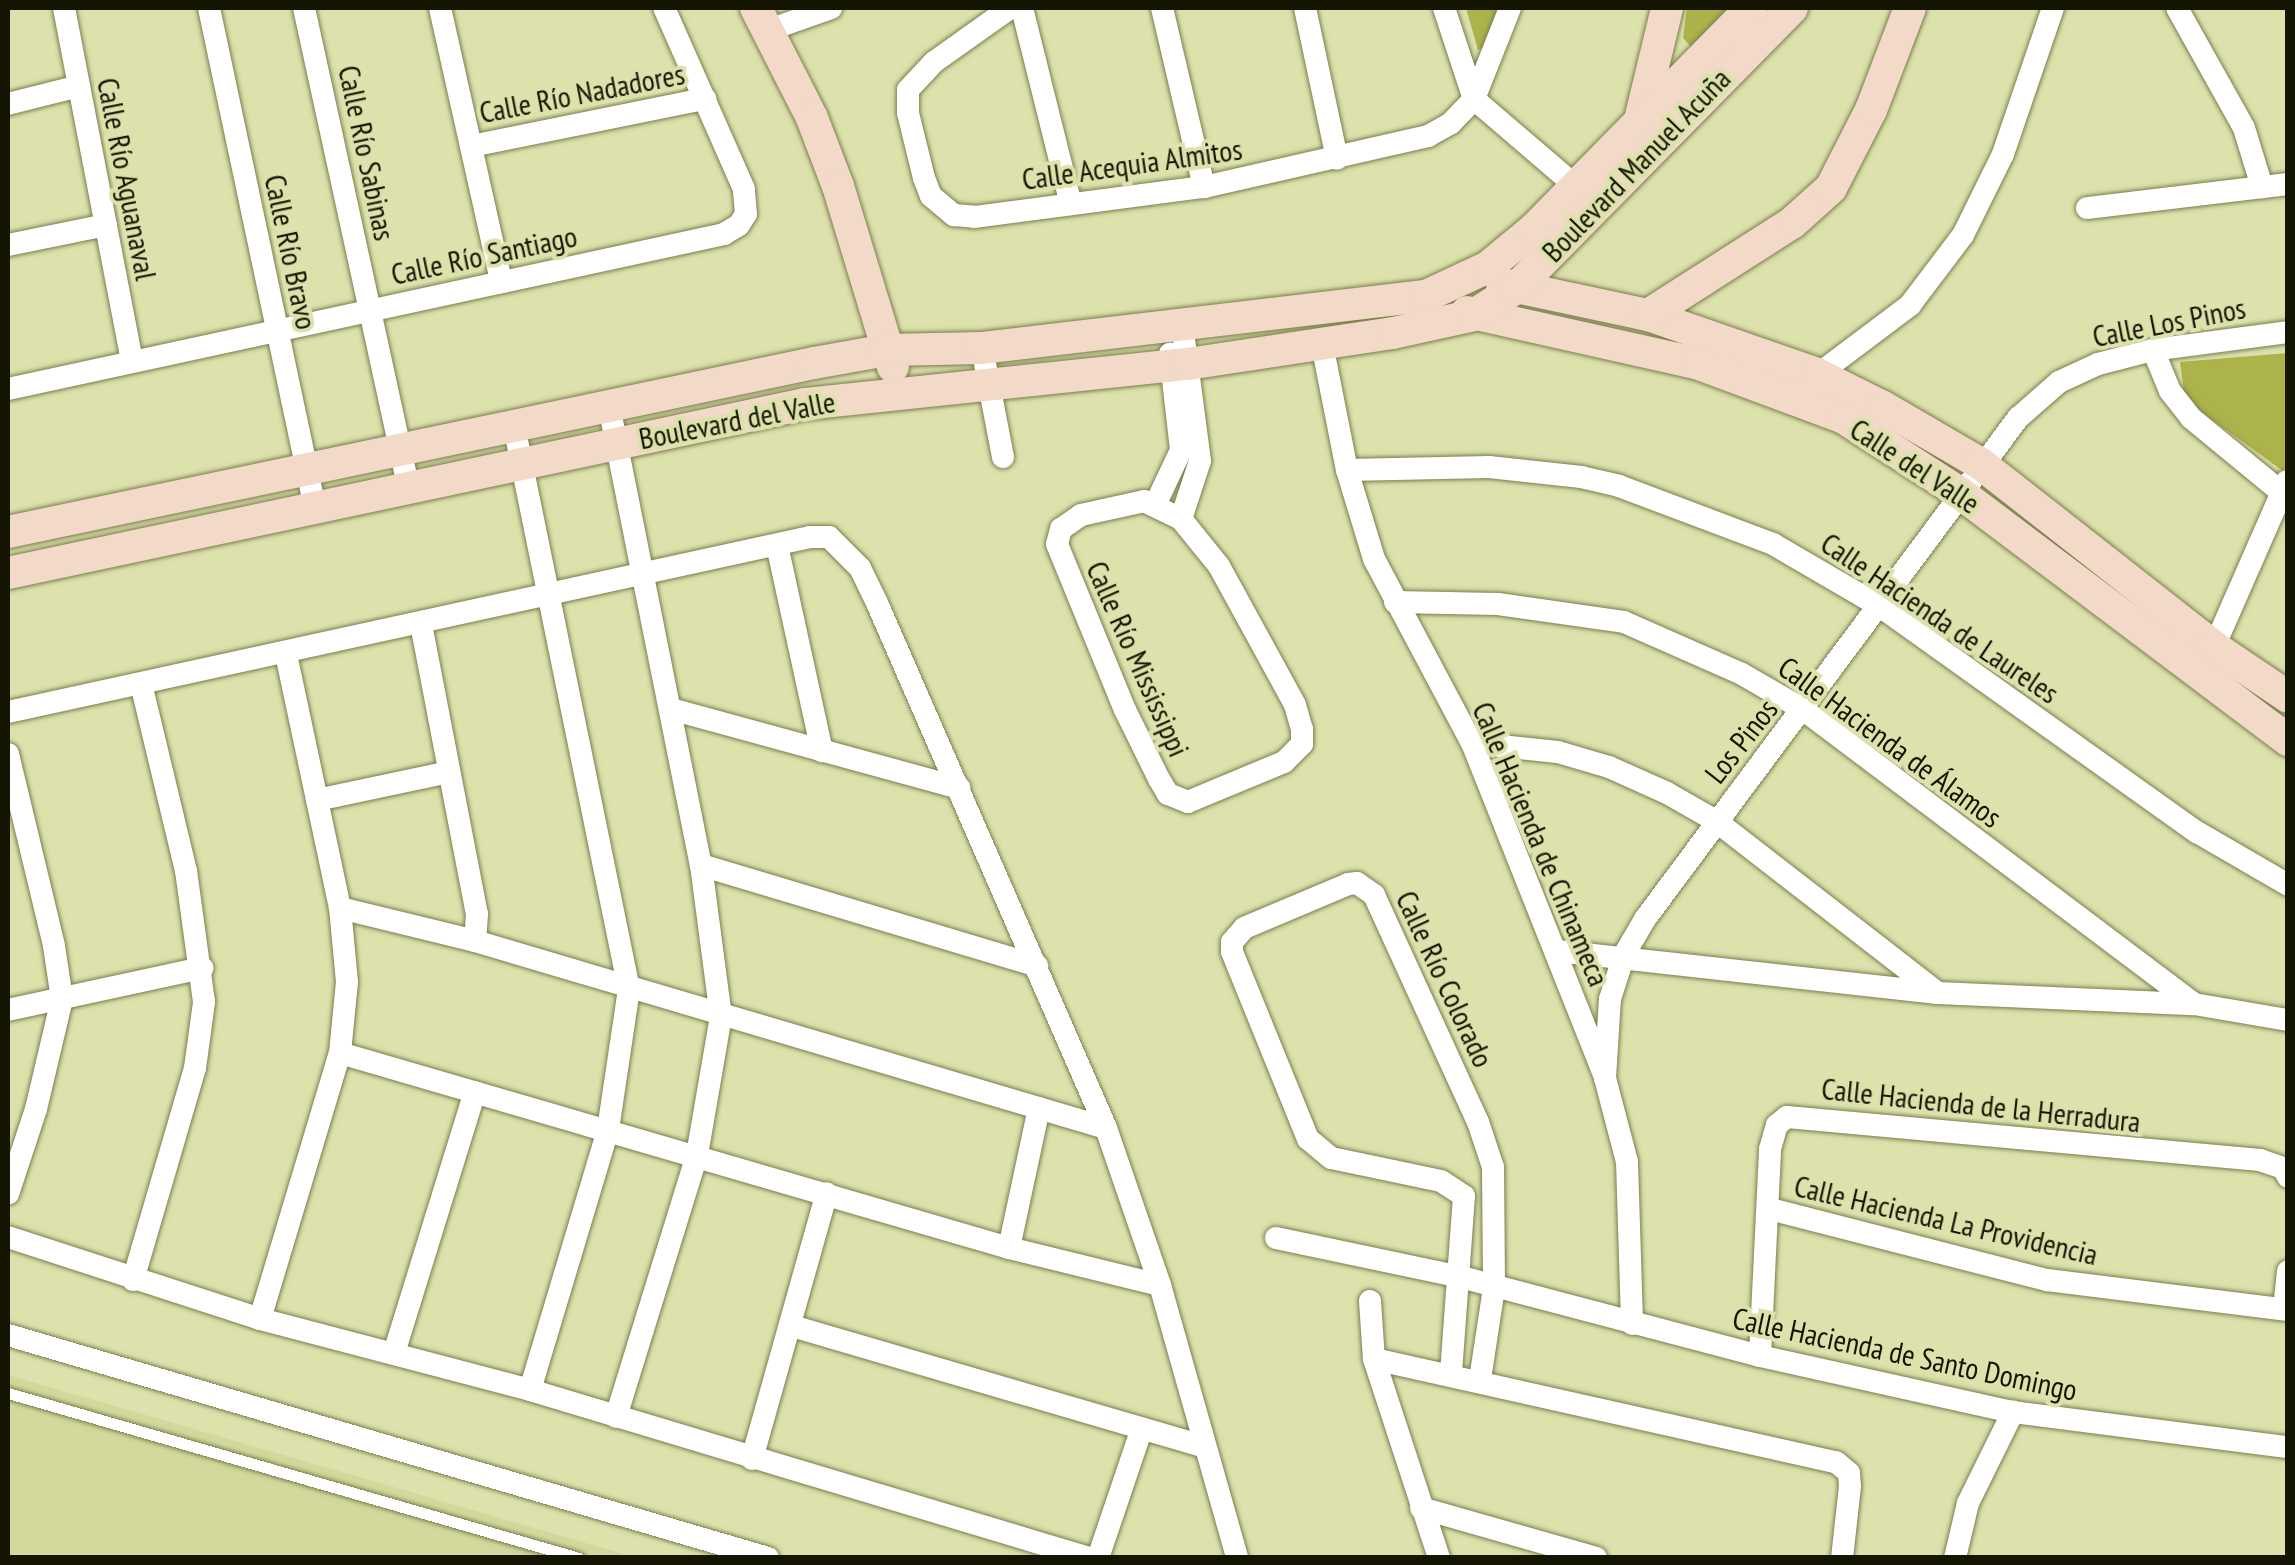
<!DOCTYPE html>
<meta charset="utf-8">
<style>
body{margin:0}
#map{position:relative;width:2295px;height:1565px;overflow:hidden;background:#dde2ad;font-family:"PT Sans Narrow",sans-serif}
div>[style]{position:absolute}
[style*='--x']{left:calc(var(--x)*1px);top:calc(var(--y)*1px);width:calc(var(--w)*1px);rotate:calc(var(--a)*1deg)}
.built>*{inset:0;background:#d3d89c}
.green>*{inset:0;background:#acb34a}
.roads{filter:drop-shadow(0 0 2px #7a7e4c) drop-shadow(0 0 2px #7a7e4c)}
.lane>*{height:11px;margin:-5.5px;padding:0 5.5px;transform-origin:5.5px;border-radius:5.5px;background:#fff}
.street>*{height:22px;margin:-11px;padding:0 11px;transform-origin:11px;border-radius:11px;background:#fff}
.secondary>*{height:32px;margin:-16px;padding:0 16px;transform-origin:16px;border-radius:16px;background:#f2d9c8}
span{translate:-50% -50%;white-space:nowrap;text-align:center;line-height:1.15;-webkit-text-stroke:8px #dde2ad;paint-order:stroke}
.street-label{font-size:30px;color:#141503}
.frame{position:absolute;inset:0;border:10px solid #141503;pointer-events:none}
</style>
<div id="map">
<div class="built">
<i style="clip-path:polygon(8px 1375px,160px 1419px,634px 1557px,8px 1557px)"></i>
</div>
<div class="green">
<i style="clip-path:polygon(1466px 8px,1503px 8px,1487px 45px,1478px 50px)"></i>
<i style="clip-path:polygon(1687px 8px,1743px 8px,1692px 48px,1683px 38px)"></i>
<i style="clip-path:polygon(2287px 353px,2288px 463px,2283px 471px,2185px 400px,2180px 362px)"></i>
</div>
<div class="roads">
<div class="lane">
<i style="--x:8;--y:1393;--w:594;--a:16.12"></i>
</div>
<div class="street">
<i style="--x:64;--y:8;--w:360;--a:79.1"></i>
<i style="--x:209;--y:8;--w:511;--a:78.03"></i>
<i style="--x:304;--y:8;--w:491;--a:77.7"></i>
<i style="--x:440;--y:8;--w:281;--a:77.4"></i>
<i style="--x:1010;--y:8;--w:93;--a:144.6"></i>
<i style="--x:934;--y:62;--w:38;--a:133"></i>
<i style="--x:908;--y:90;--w:23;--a:90"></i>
<i style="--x:908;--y:113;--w:67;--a:76.2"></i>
<i style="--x:924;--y:178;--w:19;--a:69"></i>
<i style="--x:931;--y:196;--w:30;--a:40"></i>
<i style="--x:954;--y:215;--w:21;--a:5"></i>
<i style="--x:975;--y:217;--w:231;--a:-7.5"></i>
<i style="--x:1204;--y:187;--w:230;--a:-12.8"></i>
<i style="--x:1428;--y:136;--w:26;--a:-29"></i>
<i style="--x:1451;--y:123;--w:33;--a:-46"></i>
<i style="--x:1474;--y:99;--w:98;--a:-68.4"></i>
<i style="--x:1022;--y:8;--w:202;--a:76"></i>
<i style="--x:1162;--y:8;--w:184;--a:76.8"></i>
<i style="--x:1305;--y:8;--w:154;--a:78"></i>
<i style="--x:1444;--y:8;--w:96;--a:71.8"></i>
<i style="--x:1474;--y:99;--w:137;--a:40.6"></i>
<i style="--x:2177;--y:8;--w:137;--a:60.8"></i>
<i style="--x:2244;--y:128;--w:62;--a:73"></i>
<i style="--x:769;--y:30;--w:66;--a:-19.5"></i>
<i style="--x:8;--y:104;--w:73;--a:-14.2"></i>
<i style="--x:471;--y:146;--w:239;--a:-11.4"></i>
<i style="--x:2087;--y:208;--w:202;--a:-6.8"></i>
<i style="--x:8;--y:245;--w:100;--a:-11.5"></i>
<i style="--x:1322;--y:344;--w:128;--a:78.8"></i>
<i style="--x:1347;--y:470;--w:93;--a:73.1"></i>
<i style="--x:1374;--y:559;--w:208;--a:62"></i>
<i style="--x:1472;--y:743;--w:360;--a:68.3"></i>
<i style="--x:1605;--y:1078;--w:87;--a:75.3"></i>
<i style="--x:1627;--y:1162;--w:162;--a:88.2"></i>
<i style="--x:982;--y:348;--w:111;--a:79.1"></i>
<i style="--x:2153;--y:350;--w:44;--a:67.5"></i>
<i style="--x:2170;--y:391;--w:34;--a:52"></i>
<i style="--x:2191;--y:418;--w:115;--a:39.4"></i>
<i style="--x:1808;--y:382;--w:128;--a:-37"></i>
<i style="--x:1910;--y:305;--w:88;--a:-52.9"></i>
<i style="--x:1963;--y:235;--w:90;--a:-63.7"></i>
<i style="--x:2003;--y:154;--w:154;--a:-71.1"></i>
<i style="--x:8;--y:389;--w:733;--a:-12.21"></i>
<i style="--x:724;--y:234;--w:17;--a:-31"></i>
<i style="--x:739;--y:225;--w:13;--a:-58"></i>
<i style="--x:746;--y:214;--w:25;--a:-95"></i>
<i style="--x:744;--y:189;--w:198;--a:-113.8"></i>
<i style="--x:609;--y:406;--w:468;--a:78.7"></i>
<i style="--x:701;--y:865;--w:152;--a:82.5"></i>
<i style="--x:721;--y:1016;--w:141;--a:99.8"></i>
<i style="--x:697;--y:1155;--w:274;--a:107.2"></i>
<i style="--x:514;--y:426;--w:575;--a:78.46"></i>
<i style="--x:629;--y:989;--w:143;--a:98.5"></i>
<i style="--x:608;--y:1130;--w:271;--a:106.7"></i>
<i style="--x:1347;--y:470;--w:142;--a:-1.2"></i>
<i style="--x:1489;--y:467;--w:93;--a:6.2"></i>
<i style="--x:1581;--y:477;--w:39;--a:13"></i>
<i style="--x:1619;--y:486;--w:165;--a:20.6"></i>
<i style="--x:1773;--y:544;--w:125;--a:30.3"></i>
<i style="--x:1881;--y:607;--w:388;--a:35.5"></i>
<i style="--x:2197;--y:832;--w:105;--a:30.2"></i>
<i style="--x:1144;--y:501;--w:41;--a:25.9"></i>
<i style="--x:1181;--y:519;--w:60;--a:51"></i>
<i style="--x:1219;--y:566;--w:158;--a:61.3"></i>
<i style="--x:1295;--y:705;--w:25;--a:74"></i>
<i style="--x:1302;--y:729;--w:15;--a:90"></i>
<i style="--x:1302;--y:744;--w:25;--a:135"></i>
<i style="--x:1284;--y:762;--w:104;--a:157.4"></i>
<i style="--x:1188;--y:802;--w:22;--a:-158"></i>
<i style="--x:1168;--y:794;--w:17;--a:-121"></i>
<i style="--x:1159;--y:779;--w:77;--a:-116.2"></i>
<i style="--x:1125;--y:710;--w:179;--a:-112.3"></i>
<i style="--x:1057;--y:544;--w:16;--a:-75"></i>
<i style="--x:1061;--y:529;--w:24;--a:-35"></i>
<i style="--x:1081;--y:515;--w:65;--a:-12.5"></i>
<i style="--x:1156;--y:503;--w:59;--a:-64.7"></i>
<i style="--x:1181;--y:450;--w:97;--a:-96.5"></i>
<i style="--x:1181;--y:519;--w:61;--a:-71.9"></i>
<i style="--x:1200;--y:461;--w:137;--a:-97.5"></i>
<i style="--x:777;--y:545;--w:211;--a:77.7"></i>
<i style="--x:1395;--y:602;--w:103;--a:1.1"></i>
<i style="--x:1498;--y:604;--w:127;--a:8.1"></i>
<i style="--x:1624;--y:622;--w:129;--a:23.8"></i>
<i style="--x:1742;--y:674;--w:72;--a:30.1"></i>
<i style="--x:1804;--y:710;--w:488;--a:37"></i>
<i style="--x:421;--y:624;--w:295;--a:79.1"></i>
<i style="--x:477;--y:914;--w:27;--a:94"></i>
<i style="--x:2214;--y:647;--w:181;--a:-66.3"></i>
<i style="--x:671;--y:709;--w:299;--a:15.3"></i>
<i style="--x:8;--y:712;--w:821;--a:-12.31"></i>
<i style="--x:810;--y:537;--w:19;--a:0"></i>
<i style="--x:829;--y:537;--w:44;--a:45"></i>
<i style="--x:860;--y:568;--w:39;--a:64"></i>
<i style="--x:877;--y:603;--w:573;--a:66.43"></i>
<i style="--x:1106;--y:1128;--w:166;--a:71"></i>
<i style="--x:1160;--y:1285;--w:284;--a:74.2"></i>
<i style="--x:1472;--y:743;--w:86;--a:6"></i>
<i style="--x:1558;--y:752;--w:53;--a:16.4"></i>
<i style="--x:1609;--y:767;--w:64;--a:24.1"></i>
<i style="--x:1667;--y:793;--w:56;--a:29.7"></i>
<i style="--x:1716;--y:821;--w:277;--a:37.8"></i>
<i style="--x:8;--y:754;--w:197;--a:76.5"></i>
<i style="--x:54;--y:946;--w:54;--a:81.4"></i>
<i style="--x:62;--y:999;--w:113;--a:103.3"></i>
<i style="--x:36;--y:1109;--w:89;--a:108.2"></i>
<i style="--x:317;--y:800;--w:135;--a:-12"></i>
<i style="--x:701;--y:865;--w:351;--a:16.7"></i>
<i style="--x:340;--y:908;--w:139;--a:13.7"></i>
<i style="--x:475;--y:941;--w:658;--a:16.51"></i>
<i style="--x:1557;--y:951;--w:383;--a:6.3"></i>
<i style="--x:1938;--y:993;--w:256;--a:2.5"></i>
<i style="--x:2194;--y:1004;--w:95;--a:9.7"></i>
<i style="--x:8;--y:1010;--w:199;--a:-12.2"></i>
<i style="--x:340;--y:1053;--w:697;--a:16.25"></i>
<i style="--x:1009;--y:1248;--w:155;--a:13.8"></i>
<i style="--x:1605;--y:1078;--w:79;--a:-86.4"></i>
<i style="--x:1610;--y:999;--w:46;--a:-72.3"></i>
<i style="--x:1624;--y:955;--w:42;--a:-59.7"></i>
<i style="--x:1645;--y:919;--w:625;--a:-53.33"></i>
<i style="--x:2018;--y:418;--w:55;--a:-41.3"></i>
<i style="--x:2059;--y:382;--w:43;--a:-24.8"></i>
<i style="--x:2098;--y:364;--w:57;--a:-14.3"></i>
<i style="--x:2153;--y:350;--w:136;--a:-7.6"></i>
<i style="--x:1770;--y:1209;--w:286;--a:14.4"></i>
<i style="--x:2047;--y:1280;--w:243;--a:7.1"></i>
<i style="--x:8;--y:1237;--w:265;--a:18"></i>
<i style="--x:260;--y:1319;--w:279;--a:14.7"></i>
<i style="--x:530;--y:1390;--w:584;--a:16.73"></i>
<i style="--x:1276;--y:1238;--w:189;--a:11.9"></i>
<i style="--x:1461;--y:1277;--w:309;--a:14.8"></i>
<i style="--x:1760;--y:1356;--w:259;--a:12.5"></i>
<i style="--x:2013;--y:1412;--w:277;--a:7.3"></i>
<i style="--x:1009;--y:1248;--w:143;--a:-77.9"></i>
<i style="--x:133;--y:1280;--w:221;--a:-73.7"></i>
<i style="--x:195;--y:1068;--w:67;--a:-82.2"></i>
<i style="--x:204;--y:1002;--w:132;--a:-97.8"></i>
<i style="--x:186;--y:871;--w:193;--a:-103.5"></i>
<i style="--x:1370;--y:1301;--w:58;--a:86.1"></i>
<i style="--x:1374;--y:1359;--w:209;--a:71.9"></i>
<i style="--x:2284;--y:1309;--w:38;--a:-84"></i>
<i style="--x:260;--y:1319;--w:278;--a:-73.3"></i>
<i style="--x:340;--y:1053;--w:71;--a:-84.4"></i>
<i style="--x:347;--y:982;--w:74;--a:-95.4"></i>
<i style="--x:340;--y:908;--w:260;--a:-102"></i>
<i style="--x:792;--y:1326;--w:428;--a:16.3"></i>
<i style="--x:8;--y:1335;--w:792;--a:16.35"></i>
<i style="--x:394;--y:1353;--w:273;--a:-72.8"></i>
<i style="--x:1760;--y:1356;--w:207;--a:-87.2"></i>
<i style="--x:1770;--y:1149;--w:25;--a:-74"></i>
<i style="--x:1777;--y:1125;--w:13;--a:-39"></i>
<i style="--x:1787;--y:1117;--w:475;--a:5.2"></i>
<i style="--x:2260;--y:1160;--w:24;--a:19"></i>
<i style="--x:2283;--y:1168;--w:10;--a:61"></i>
<i style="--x:1374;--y:1359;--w:473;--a:12.6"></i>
<i style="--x:1836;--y:1462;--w:17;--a:40"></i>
<i style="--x:1849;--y:1473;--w:13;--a:86"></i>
<i style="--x:1850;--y:1486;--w:72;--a:96.3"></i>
<i style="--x:1451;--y:1373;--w:177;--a:-85.8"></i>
<i style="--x:1464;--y:1196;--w:27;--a:-147"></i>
<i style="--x:1441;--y:1181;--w:112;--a:-168.2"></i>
<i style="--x:1331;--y:1158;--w:30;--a:-140"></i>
<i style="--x:1308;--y:1139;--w:202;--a:-112.1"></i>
<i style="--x:1232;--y:952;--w:10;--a:-90"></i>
<i style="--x:1232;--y:942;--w:18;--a:-49"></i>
<i style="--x:1244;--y:928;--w:113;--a:-22.9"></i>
<i style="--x:1348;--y:884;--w:9;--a:-6"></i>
<i style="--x:1357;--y:883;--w:21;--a:35"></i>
<i style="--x:1374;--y:895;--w:250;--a:65.4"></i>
<i style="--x:1478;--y:1122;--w:47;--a:71.6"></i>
<i style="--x:1493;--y:1167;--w:121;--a:89.5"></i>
<i style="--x:1494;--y:1288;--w:93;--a:98.7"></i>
<i style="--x:752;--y:1459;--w:276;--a:-74.3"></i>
<i style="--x:1421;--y:1508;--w:182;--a:15.9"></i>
<i style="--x:1098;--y:1558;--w:137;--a:-71.3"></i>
<i style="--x:1955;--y:1558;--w:57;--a:-76.7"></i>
<i style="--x:1968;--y:1503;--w:102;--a:-63.7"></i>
</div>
<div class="secondary">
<i style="--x:756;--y:8;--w:123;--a:63"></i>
<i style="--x:812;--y:118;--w:73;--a:69.1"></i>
<i style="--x:838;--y:186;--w:189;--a:73.1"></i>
<i style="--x:1640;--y:120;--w:115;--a:-76.4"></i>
<i style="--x:1502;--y:284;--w:149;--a:12"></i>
<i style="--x:1648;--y:315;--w:179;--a:19.2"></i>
<i style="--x:1817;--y:374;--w:74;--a:26.6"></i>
<i style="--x:1883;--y:407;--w:113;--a:30.2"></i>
<i style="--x:1981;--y:464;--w:296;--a:38.1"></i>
<i style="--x:2214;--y:647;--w:89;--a:34"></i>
<i style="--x:1467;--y:312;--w:238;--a:12.6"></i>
<i style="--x:1699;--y:364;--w:155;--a:20.4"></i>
<i style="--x:1844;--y:418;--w:138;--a:32.9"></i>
<i style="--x:1960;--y:493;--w:411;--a:37"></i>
<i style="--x:1648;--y:315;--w:171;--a:-32.6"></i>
<i style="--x:1792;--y:223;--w:52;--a:-41.9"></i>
<i style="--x:1831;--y:188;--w:88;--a:-62.9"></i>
<i style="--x:1871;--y:110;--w:109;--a:-69.1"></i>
<i style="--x:8;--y:532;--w:824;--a:-11.84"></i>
<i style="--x:814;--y:363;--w:74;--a:-10.1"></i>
<i style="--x:887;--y:350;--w:95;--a:-1.2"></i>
<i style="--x:982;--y:348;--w:447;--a:-6.7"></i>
<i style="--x:1426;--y:296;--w:68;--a:-25.1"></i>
<i style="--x:1488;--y:267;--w:60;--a:-39.6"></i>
<i style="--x:1534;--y:229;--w:310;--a:-45.5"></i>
<i style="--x:8;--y:573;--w:815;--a:-11.97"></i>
<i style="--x:805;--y:404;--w:385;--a:-6"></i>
<i style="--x:1188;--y:364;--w:207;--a:-8.6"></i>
<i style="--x:1393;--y:333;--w:83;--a:-12.5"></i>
<i style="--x:1474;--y:315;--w:50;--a:-32.7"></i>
<i style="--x:1516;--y:288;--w:393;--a:-45.4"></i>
</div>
</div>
<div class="street-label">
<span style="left:582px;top:93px;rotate:-11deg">Calle Río Nadadores</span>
<span style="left:367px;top:153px;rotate:78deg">Calle Río Sabinas</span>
<span style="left:1132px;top:164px;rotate:-8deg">Calle Acequia Almitos</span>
<span style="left:1636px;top:165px;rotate:-46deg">Boulevard Manuel Acuña</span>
<span style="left:127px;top:179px;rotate:79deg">Calle Río Aguanaval</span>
<span style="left:291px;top:252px;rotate:78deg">Calle Río Bravo</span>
<span style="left:484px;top:255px;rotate:-12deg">Calle Río Santiago</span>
<span style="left:2169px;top:322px;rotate:-11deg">Calle Los Pinos</span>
<span style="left:737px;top:420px;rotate:-11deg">Boulevard del Valle</span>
<span style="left:1915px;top:466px;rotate:33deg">Calle del Valle</span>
<span style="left:1940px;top:618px;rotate:34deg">Calle Hacienda de Laureles</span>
<span style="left:1138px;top:659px;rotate:66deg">Calle Río Mississippi</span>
<span style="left:1741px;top:741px;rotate:-52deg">Los Pinos</span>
<span style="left:1890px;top:742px;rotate:36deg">Calle Hacienda de Álamos</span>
<span style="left:1541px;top:844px;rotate:67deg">Calle Hacienda de Chinameca</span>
<span style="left:1445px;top:979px;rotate:65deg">Calle Río Colorado</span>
<span style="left:1981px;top:1105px;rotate:6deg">Calle Hacienda de la Herradura</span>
<span style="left:1946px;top:1220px;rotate:13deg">Calle Hacienda La Providencia</span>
<span style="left:1905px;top:1354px;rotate:12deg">Calle Hacienda de Santo Domingo</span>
</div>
<div class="frame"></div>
</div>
